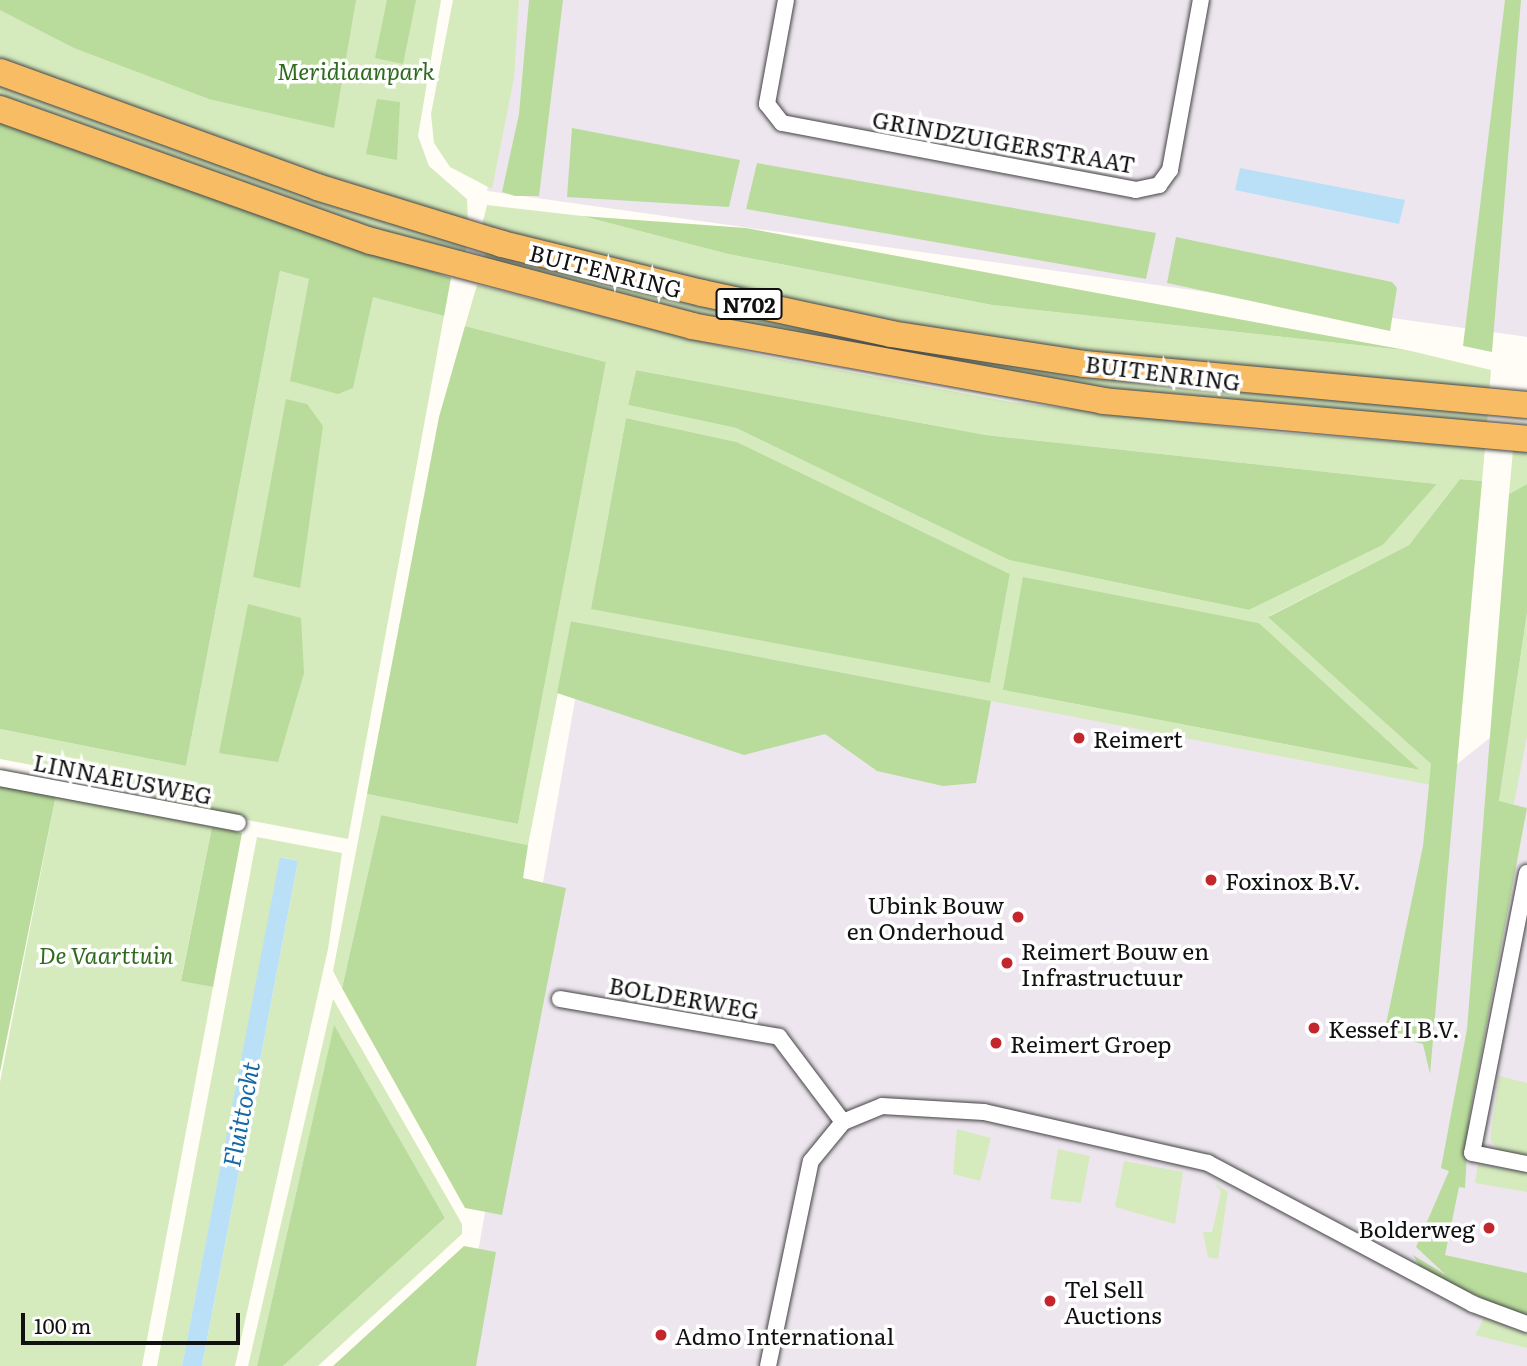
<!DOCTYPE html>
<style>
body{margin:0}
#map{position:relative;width:1527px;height:1366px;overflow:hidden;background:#fffdf5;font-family:Literata,serif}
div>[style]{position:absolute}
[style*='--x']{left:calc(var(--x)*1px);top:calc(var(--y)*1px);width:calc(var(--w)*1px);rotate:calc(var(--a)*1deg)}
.industrial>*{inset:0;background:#eee6ef}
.green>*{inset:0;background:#d5ebbd}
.forest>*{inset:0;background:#b9dc9c}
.water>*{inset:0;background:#b9e0f7}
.roads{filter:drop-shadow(0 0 2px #444) drop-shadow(0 0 2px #444)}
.minor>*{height:16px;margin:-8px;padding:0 8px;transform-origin:8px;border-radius:8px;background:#fff}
.trunk>*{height:26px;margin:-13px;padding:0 13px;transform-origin:13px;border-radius:13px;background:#f7bc64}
.dots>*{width:19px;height:19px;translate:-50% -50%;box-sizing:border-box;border:4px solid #fff;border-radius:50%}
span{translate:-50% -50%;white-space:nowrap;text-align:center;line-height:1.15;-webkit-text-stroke:7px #fff;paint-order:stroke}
.shield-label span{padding:2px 5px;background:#fff;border:2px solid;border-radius:5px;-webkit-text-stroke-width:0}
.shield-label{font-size:21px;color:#111;font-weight:700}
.park-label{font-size:23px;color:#2f6b1f;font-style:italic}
.street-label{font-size:23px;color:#111}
.poi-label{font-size:23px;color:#111}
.left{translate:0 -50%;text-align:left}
.right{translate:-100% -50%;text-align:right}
.water-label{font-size:24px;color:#1768a6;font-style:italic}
.scale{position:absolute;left:21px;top:1313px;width:219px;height:32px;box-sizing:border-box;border:4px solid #111;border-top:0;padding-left:9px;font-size:21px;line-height:24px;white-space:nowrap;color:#111;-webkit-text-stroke:5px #fff;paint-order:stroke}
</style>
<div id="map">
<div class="industrial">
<i style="clip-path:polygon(519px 0,1527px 0,1527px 337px,487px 191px)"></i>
<i style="clip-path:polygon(591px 609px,1431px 785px,1527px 708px,1527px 1366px,458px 1366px)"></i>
</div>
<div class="green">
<i style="clip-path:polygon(0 0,441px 0,418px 136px,429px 166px,467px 199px,468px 224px,330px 184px,0 60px)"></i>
<i style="clip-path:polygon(453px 0,519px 0,514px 78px,492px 189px,450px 167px,434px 143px,431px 114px)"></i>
<i style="clip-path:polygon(0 81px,468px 241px,463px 261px,0 103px)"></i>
<i style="clip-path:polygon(487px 205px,582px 216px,728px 254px,992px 305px,1411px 351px,1491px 370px,1489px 395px,957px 338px,481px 229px)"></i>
<i style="clip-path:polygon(486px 251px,709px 307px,1074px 375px,1488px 413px,1486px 430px,1292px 416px,908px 364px,482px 266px)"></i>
<i style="clip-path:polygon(280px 271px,444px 316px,348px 839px,152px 802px,155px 788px,0 759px,0 729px,186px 766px)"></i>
<i style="clip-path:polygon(evenodd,477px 285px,763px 356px,1011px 402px,1272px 432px,1485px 448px,1482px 481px,1460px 479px,1409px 545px,1269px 616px,1431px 764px,1431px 785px,572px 621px,528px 845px,381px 815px,342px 988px,333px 971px,367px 794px,518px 824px,606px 362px,465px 326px,477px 285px,636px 370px,986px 435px,1437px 484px,1383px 545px,1249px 610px,1009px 560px,736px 428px,628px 405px,636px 370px,477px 285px,626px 418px,737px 442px,1010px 574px,990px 683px,597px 576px,626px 418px,477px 285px,1221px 616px,1259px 623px,1420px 770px,1003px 690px,1221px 616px)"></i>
<i style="clip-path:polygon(1513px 450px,1527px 450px,1527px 484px,1509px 494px)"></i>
<i style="clip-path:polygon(1527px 613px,1527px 736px,1514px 804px,1499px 802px)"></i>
<i style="clip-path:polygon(56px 795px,212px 827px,181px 980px,213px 987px,142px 1366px,0 1366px,0 1082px)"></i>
<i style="clip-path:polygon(257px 837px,342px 853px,328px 949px,235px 1366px,202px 1366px,298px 861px,281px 857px,182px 1366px,157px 1366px)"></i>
<i style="clip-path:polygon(333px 999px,462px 1224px,462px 1234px,318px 1366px,283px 1366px,445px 1218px,334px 1026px,257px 1366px,248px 1366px)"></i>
<i style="clip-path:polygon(1499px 1076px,1527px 1083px,1527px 1161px,1506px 1157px,1490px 1140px)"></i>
<i style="clip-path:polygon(957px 1129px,991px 1138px,980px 1181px,953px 1174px)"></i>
<i style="clip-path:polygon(1058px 1149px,1090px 1156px,1081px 1203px,1050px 1199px)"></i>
<i style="clip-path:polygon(1124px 1161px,1183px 1172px,1175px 1224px,1115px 1207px)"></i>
<i style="clip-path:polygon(1478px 1164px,1527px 1173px,1527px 1192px,1475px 1183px)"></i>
<i style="clip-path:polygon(1214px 1183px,1228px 1192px,1218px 1259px,1208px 1257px,1203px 1232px,1212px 1232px,1221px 1192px)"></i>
<i style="clip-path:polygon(1484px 1318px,1527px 1334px,1527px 1348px,1475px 1335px)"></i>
</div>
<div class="forest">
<i style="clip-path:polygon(0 0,356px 0,334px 128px,209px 99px,74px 48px,0 10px)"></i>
<i style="clip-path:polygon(387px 0,416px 0,403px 64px,375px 58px)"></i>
<i style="clip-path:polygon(529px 0,563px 0,539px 196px,515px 196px,502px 192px,519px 114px)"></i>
<i style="clip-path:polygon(1505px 0,1521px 0,1492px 352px,1463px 346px)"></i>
<i style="clip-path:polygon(377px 99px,400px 102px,397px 160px,366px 154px)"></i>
<i style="clip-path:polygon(0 118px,451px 278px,444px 316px,373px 297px,353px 388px,338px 394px,290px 381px,309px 279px,280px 271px,186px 766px,0 729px)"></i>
<i style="clip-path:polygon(572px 128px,740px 160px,729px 207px,567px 197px)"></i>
<i style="clip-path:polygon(757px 163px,1156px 233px,1146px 279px,746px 209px)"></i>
<i style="clip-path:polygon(582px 216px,746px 228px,1411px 351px,992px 305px,728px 254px)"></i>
<i style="clip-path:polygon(1176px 237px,1392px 282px,1397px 288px,1390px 331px,1167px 283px)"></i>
<i style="clip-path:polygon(465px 326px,606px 362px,518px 824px,367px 794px,439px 417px)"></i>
<i style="clip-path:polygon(636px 370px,986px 435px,1437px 484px,1383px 545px,1249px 610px,1009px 560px,736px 428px,628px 405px)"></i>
<i style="clip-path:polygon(286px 399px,307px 404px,323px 426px,300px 588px,253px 577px)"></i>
<i style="clip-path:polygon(626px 418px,737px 442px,1010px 574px,990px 683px,591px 609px)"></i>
<i style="clip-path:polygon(1460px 479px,1482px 481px,1430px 1074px,1423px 1044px,1384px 1034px,1423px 846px,1431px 764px,1268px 617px,1409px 545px)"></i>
<i style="clip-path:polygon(1527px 484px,1527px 613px,1499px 801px,1527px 808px,1469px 1118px,1465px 1188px,1459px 1187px,1445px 1255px,1527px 1273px,1527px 1319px,1422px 1270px,1413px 1255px,1446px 1275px,1416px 1247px,1449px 1171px,1441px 1168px,1467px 1029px,1509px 494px)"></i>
<i style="clip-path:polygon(1023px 577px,1259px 623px,1420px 770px,1003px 690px)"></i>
<i style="clip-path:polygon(248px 604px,301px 618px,304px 673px,278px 762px,219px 753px)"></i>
<i style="clip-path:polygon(571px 621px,991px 701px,976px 783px,943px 786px,877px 771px,825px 734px,744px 755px,557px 693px)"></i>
<i style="clip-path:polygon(0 784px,56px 795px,0 1072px)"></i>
<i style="clip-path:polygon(381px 815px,528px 845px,523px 878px,566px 888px,502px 1215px,465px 1208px,342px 988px)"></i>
<i style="clip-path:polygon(212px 827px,242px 833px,213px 987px,181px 981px)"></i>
<i style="clip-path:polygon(334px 1025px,445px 1218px,283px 1366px,257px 1366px)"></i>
<i style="clip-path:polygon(464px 1246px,496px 1252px,476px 1366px,333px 1366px)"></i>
</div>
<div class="water">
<i style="clip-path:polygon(1240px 168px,1405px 200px,1399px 224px,1235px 190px)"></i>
<i style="clip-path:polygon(280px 857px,298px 861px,202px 1366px,182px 1366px)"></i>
</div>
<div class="roads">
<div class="minor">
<i style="--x:786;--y:0;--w:106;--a:100.4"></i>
<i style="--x:767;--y:104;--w:24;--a:52"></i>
<i style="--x:782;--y:123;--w:360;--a:10.7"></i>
<i style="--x:1136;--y:190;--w:24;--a:-12"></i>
<i style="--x:1159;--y:185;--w:19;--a:-54"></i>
<i style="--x:1170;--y:170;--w:173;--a:-79.7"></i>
<i style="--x:0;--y:778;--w:242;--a:10.7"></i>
<i style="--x:1527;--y:873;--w:285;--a:101.1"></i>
<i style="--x:1472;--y:1153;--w:56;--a:11.3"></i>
<i style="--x:560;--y:999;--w:222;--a:9.8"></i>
<i style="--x:779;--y:1037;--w:106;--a:53"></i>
<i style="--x:768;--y:1366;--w:209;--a:-78.2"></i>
<i style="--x:811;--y:1161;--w:50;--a:-50.6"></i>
<i style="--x:843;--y:1122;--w:42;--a:-22.3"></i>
<i style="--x:882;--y:1106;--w:102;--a:3.4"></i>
<i style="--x:984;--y:1112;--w:230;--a:12.8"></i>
<i style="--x:1208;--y:1163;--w:300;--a:28"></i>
<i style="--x:1473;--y:1304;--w:58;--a:20.3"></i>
</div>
<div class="trunk">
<i style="--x:0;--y:72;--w:337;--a:19.9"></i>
<i style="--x:317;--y:187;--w:194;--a:17.1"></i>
<i style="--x:502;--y:244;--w:206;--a:13.8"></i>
<i style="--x:702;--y:293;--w:193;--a:12.2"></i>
<i style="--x:891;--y:334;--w:195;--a:8.8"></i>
<i style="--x:1084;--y:364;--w:445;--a:5.3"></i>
<i style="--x:0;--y:109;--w:394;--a:19.6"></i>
<i style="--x:371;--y:241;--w:332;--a:14.8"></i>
<i style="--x:692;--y:326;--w:418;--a:10.3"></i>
<i style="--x:1103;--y:401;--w:426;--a:5.1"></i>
</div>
</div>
<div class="dots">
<i style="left:1079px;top:738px;background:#c4262e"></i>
<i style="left:1211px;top:880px;background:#c4262e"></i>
<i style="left:1018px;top:917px;background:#c4262e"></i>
<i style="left:1007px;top:963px;background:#c4262e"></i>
<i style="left:1314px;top:1028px;background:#c4262e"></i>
<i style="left:996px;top:1043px;background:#c4262e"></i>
<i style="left:1489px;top:1228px;background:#c4262e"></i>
<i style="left:1050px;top:1301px;background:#c4262e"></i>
<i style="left:661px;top:1335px;background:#c4262e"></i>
</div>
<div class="shield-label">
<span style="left:749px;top:304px">N702</span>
</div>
<div class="park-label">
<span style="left:356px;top:70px">Meridiaanpark</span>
<span style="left:106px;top:954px">De Vaarttuin</span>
</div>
<div class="street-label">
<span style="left:1004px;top:141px;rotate:10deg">GRINDZUIGERSTRAAT</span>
<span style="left:606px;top:270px;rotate:14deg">BUITENRING</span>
<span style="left:1163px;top:372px;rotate:7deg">BUITENRING</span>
<span style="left:123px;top:778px;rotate:11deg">LINNAEUSWEG</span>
<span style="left:684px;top:997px;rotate:10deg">BOLDERWEG</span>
</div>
<div class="poi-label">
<span class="left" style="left:1093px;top:738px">Reimert</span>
<span class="left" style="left:1225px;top:880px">Foxinox B.V.</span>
<span class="right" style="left:1004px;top:917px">Ubink Bouw<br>en Onderhoud</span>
<span class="left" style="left:1021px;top:963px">Reimert Bouw en<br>Infrastructuur</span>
<span class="left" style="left:1328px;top:1028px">Kessef I B.V.</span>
<span class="left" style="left:1010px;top:1043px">Reimert Groep</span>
<span class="right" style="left:1475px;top:1228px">Bolderweg</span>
<span class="left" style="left:1064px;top:1301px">Tel Sell<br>Auctions</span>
<span class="left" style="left:675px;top:1335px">Admo International</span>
</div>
<div class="water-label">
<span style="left:240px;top:1114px;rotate:-79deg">Fluittocht</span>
</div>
<div class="scale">100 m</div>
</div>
